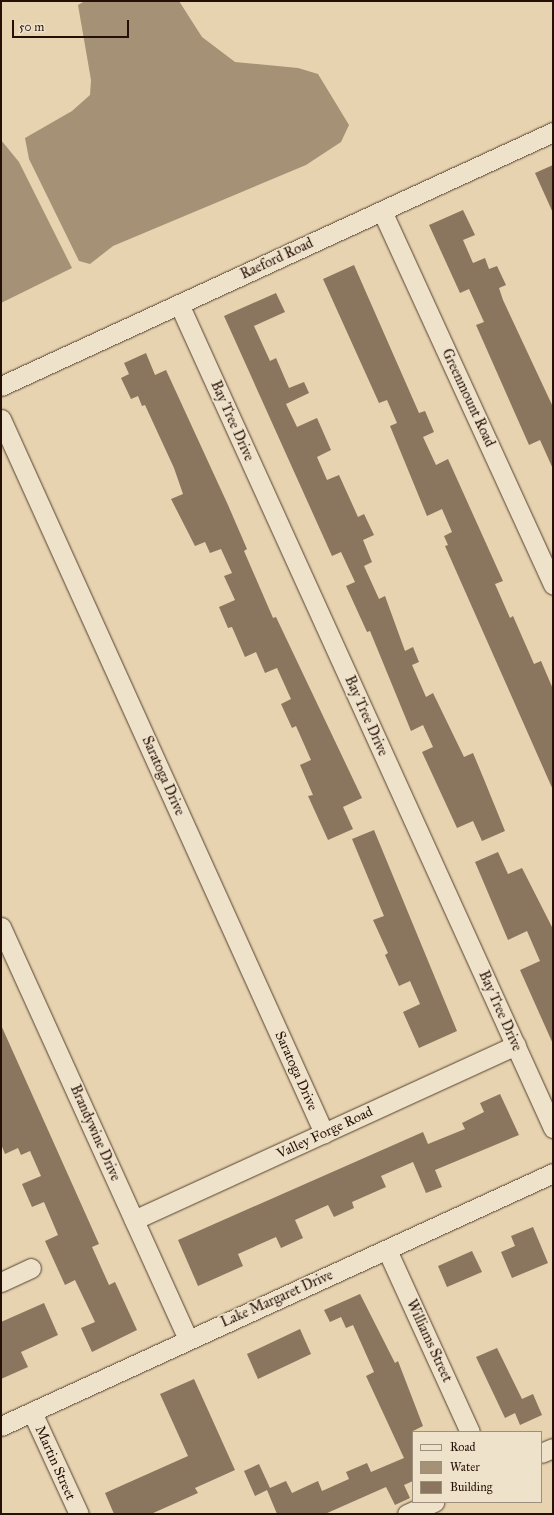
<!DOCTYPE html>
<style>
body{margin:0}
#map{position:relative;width:554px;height:1515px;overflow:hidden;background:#e7d3af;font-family:"IM FELL Great Primer",serif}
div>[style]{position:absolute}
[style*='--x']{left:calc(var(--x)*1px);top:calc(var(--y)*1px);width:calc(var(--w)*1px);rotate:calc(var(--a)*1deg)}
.water>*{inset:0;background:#a59176}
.building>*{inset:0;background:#8a755e}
.roads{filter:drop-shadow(0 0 1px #564131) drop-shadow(0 0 1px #564131)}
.minor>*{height:19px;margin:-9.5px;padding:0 9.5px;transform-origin:9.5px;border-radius:9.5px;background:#efe2cb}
span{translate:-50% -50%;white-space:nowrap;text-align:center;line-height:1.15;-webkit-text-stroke:3.5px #efe2cb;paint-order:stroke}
.street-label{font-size:14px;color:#251007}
.frame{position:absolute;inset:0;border:2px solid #251007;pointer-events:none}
.legend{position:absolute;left:412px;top:1431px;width:130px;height:72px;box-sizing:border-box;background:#efe2cb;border:1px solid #9e8e7d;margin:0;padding:5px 7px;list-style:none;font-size:12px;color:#251007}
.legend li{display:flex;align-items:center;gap:8px;height:20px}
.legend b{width:20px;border:1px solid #9e8e7d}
.scale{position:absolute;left:12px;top:20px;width:117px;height:18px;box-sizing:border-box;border:2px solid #251007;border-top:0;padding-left:5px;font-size:12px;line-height:14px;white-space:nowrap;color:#251007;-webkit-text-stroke:3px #efe2cb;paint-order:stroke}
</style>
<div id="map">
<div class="water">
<i style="clip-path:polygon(85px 1px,179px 1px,202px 37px,235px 62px,298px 68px,318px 74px,349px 125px,341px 142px,306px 165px,113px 246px,90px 264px,79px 261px,29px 159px,25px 138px,72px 111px,90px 95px,91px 80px,78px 5px)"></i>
<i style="clip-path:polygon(1px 140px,19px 162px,72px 268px,1px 303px)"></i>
</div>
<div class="building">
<i style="clip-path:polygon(553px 165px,553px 213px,535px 173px)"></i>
<i style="clip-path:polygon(463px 210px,475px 235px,463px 240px,473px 263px,485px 258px,489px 269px,497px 266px,506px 285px,499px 288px,503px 300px,553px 407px,553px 469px,540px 440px,529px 445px,476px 325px,484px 322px,469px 289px,460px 293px,429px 225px)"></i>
<i style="clip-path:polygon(354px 265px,419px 413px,425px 411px,434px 432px,423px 437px,436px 465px,448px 459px,503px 581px,495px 584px,510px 618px,513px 616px,534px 664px,541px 661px,553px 689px,553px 790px,445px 546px,448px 545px,444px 536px,452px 532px,442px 509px,427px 516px,390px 426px,397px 423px,387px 400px,379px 403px,323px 279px)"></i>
<i style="clip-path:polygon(276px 293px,285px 312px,254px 326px,270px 361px,276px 358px,289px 388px,304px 382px,309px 393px,286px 404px,297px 427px,317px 418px,331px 450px,317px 457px,327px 480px,339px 475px,358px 517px,364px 514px,374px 535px,363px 540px,372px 562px,364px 566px,379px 599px,385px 596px,405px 651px,413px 647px,419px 662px,412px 665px,426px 697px,433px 693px,464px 757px,473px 753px,483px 777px,505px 831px,482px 841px,473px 821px,457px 828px,422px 752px,433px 747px,423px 725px,411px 731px,370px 631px,367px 632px,346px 586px,355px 582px,341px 552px,332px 556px,224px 316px)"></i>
<i style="clip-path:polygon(146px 353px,155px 375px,166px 370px,228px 505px,247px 549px,244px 551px,273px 618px,276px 617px,362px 798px,343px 807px,353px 829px,328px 840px,308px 796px,313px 795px,300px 765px,311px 760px,296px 726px,292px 728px,281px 704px,291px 699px,277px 668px,265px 673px,256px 652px,245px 657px,232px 627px,228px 628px,219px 607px,235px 600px,224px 576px,232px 573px,221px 549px,210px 553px,205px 542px,195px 546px,171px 499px,183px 494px,174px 468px,145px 405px,142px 406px,138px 396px,131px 399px,121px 378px,129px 374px,124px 363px)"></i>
<i style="clip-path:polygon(374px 830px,457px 1031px,419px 1048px,403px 1012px,420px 1004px,410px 981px,399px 986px,385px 955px,388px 953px,373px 920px,384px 916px,352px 839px)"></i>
<i style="clip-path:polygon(498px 852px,508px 874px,522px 868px,553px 929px,553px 1044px,520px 970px,540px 961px,527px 931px,508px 940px,475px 862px)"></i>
<i style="clip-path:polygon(1px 1025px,99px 1244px,92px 1247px,109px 1285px,115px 1282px,137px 1330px,92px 1352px,81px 1328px,95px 1322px,75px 1280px,65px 1285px,45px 1241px,58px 1235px,44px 1202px,32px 1207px,22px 1184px,41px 1176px,30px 1151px,21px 1155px,18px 1148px,5px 1154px,1px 1144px)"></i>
<i style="clip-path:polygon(500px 1094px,519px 1135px,435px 1170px,442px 1187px,426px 1193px,413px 1162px,381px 1176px,386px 1187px,352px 1202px,354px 1208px,334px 1217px,328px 1205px,295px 1220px,303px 1238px,281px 1248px,276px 1237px,238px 1254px,243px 1266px,198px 1286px,178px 1240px,423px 1132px,428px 1144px,465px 1129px,462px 1123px,484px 1112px,480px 1103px)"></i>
<i style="clip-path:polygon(533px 1227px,548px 1263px,512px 1278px,501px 1252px,515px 1246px,511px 1236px)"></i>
<i style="clip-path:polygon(472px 1251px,482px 1272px,447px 1287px,438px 1266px)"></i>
<i style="clip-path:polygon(360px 1294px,395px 1363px,398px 1361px,423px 1426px,413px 1431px,413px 1481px,404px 1485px,410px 1498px,395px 1505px,386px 1487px,325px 1514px,277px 1514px,267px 1490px,255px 1496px,244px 1471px,259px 1464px,270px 1488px,286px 1481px,292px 1493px,318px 1481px,322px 1491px,349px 1479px,346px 1472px,367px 1463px,371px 1472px,404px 1458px,366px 1376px,374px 1372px,353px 1325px,346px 1328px,341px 1317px,330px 1322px,324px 1310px)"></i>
<i style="clip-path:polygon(44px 1303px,58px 1335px,21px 1352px,28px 1367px,1px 1379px,1px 1322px)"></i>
<i style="clip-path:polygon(300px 1329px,311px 1354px,258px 1379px,247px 1354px)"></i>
<i style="clip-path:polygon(497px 1348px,522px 1399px,533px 1394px,542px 1415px,520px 1425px,515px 1413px,505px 1418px,476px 1357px)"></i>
<i style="clip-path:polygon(194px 1379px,235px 1470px,195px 1488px,198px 1493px,151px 1514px,114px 1514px,105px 1493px,188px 1456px,160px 1394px)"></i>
</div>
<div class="roads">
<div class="minor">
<i style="--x:382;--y:211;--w:411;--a:65.4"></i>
<i style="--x:179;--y:304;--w:905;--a:65.59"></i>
<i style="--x:1;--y:386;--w:608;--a:-24.71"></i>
<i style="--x:1;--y:419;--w:784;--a:65.66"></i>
<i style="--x:1;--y:927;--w:452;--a:65.6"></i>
<i style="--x:134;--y:1220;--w:420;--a:-24.6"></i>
<i style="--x:387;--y:1250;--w:200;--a:65.5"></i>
<i style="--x:1;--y:1282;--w:33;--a:-25"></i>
<i style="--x:32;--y:1412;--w:112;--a:65.3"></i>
<i style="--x:1;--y:1426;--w:607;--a:-24.62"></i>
<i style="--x:541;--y:1453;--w:13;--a:-23"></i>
<i style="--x:407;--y:1514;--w:30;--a:-24"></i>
</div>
</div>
<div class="street-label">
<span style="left:277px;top:259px;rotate:-25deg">Raeford Road</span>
<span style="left:468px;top:398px;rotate:65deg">Greenmount Road</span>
<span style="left:232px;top:421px;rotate:66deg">Bay Tree Drive</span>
<span style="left:366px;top:716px;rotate:66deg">Bay Tree Drive</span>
<span style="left:163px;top:776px;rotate:66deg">Saratoga Drive</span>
<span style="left:500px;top:1011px;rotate:66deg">Bay Tree Drive</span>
<span style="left:296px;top:1071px;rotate:66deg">Saratoga Drive</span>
<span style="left:95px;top:1133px;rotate:66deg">Brandywine Drive</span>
<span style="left:325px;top:1133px;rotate:-25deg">Valley Forge Road</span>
<span style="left:277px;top:1299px;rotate:-24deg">Lake Margaret Drive</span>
<span style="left:429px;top:1341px;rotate:65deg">Williams Street</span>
<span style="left:55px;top:1463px;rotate:66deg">Martin Street</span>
</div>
<div class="frame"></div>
<ul class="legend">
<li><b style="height:5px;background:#efe2cb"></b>Road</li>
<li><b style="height:11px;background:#a59176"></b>Water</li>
<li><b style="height:11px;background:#8a755e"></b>Building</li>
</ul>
<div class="scale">50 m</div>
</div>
